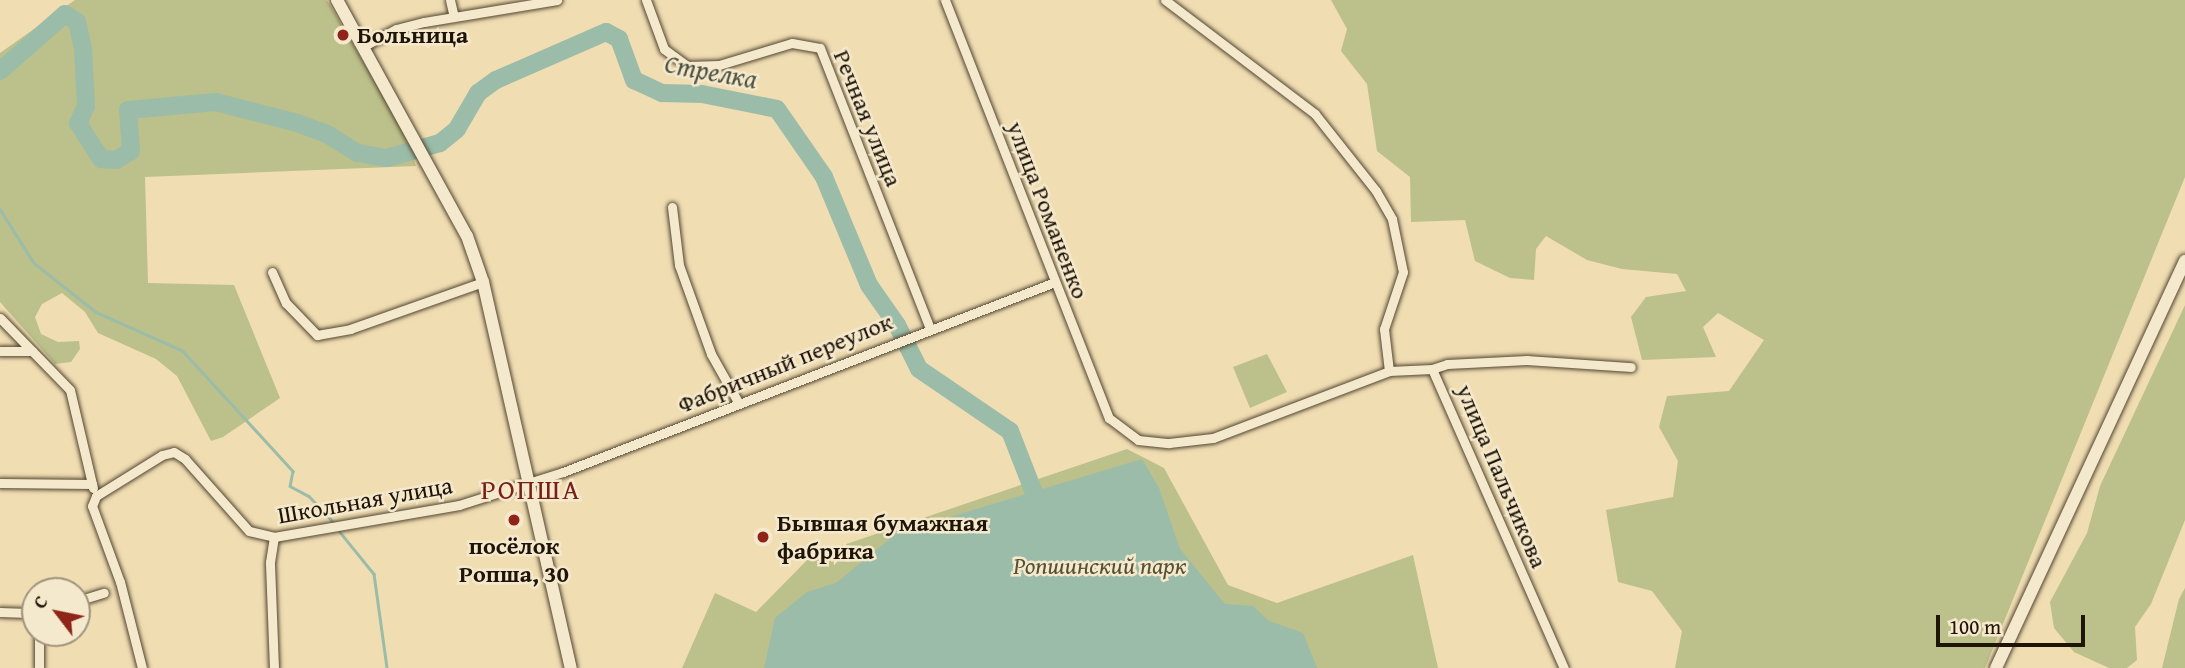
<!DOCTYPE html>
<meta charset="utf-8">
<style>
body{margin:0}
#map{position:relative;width:2185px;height:668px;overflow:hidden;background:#f0ddb2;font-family:"Gentium Book Plus",serif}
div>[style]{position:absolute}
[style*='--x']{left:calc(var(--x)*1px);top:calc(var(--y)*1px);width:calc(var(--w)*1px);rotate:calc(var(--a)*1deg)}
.green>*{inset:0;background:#bcc08a}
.water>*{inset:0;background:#9bbca8}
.stream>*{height:2.5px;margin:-1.25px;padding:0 1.25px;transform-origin:1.25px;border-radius:1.25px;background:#9bbca8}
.river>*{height:18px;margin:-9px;padding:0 9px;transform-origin:9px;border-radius:9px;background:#9bbca8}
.roads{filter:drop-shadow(0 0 2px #524632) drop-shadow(0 0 2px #524632)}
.street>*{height:9px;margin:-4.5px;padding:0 4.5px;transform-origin:4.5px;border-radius:4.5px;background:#f5e9cd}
.secondary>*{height:12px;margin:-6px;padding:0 6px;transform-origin:6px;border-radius:6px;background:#f5e9cd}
.dots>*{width:19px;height:19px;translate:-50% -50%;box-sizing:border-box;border:4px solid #f5e9cd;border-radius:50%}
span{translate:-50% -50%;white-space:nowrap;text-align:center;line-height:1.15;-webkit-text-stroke:5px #f5e9cd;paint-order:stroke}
.poi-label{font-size:24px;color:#1e1407;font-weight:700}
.left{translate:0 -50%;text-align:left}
.street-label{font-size:24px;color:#1e1407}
.park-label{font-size:24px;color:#555035;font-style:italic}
.water-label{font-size:26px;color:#4a4f3f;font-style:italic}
.quarter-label{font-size:28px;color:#7a1f14;letter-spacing:2px}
.north{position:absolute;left:21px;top:577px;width:70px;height:70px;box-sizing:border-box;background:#f5e9cd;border:2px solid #9f947e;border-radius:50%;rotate:302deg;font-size:19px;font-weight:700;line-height:28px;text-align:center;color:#1e1407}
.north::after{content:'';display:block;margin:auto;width:24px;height:32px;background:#8f2418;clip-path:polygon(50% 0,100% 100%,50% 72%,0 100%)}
.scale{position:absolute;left:1936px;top:615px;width:149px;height:32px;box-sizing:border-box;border:4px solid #1e1407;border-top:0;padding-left:9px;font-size:21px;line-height:24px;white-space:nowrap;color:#1e1407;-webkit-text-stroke:5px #f5e9cd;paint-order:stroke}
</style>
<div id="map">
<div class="green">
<i style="clip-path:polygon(75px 0,327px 0,402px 128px,416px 166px,145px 177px,148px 283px,234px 285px,280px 398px,223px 437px,211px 441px,177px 376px,156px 359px,98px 333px,85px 312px,62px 293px,42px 304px,35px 317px,41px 334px,58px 342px,79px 341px,80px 349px,71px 362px,55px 364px,0 302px,0 53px)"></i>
<i style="clip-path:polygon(1331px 0,2185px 0,2185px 177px,1985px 668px,1675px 668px,1682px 631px,1652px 591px,1618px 582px,1606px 510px,1673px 497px,1678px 461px,1659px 427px,1667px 396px,1729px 391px,1764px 340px,1718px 313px,1703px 327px,1716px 357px,1642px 360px,1631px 317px,1646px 297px,1686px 291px,1677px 274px,1622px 269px,1587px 260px,1546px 236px,1536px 249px,1534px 280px,1510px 278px,1475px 261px,1465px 220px,1411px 222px,1410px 177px,1377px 151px,1367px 84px,1341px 51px,1347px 29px)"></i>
<i style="clip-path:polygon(2185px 305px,2185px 520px,2151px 604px,2135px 627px,2137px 660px,2127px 668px,2109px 668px,2074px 652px,2054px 628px,2050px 602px,2087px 533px,2100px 486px)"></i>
<i style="clip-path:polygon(1267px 354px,1287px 392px,1250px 408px,1233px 367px)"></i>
<i style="clip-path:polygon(1127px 449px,1164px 468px,1228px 585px,1277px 603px,1413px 555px,1438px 668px,682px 668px,715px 593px,756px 612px,811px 556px)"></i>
<i style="clip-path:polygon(2185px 588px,2185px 668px,2162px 668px,2179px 599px)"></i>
</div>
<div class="water">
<i style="clip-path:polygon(1142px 459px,1159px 488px,1180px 549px,1225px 604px,1253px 606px,1269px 621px,1303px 633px,1317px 668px,764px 668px,775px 618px,807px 592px,836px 583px,897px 533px)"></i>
</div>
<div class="stream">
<i style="--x:0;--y:209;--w:64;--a:57.8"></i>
<i style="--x:34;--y:263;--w:79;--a:38.3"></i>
<i style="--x:96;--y:312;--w:95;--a:24.1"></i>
<i style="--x:183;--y:351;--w:163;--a:47.5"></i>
<i style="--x:293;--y:471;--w:15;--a:101"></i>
<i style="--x:290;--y:486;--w:21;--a:28"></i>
<i style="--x:309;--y:496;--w:38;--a:47"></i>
<i style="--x:340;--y:532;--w:54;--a:51"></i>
<i style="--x:374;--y:574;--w:95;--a:82.1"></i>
</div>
<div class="river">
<i style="--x:0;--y:71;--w:86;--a:-41.2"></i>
<i style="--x:65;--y:14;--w:14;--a:34"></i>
<i style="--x:77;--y:22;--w:27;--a:77"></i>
<i style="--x:83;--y:48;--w:58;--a:87"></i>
<i style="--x:86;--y:106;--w:19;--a:115"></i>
<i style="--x:78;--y:123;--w:43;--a:57.4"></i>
<i style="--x:101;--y:159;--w:15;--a:4"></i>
<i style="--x:116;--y:160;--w:17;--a:-31"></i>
<i style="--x:131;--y:151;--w:41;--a:-94.2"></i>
<i style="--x:128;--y:110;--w:88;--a:-5.2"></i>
<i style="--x:216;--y:102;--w:84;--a:14.5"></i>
<i style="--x:297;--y:123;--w:32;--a:20"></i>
<i style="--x:327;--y:134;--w:36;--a:32"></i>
<i style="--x:358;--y:153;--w:29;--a:10"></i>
<i style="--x:387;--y:158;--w:55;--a:-15.8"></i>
<i style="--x:440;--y:143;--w:22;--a:-39"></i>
<i style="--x:457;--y:129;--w:42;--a:-59.7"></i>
<i style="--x:478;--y:93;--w:22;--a:-36"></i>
<i style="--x:496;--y:80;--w:120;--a:-23.6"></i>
<i style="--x:606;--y:32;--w:15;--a:28"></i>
<i style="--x:619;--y:39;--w:44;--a:69.9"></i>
<i style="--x:634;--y:80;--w:31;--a:25"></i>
<i style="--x:662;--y:93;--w:40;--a:1.4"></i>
<i style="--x:702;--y:94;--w:76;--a:11.3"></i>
<i style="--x:777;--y:109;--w:83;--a:55.3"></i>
<i style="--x:824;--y:177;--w:117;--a:67.4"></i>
<i style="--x:869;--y:285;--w:49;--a:55"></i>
<i style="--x:897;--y:325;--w:49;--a:63.4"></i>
<i style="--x:919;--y:369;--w:110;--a:34.3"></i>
<i style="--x:1010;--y:431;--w:88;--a:68.7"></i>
</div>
<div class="roads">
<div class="street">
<i style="--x:450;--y:0;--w:17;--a:77"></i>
<i style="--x:646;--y:0;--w:52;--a:69.8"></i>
<i style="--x:664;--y:49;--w:29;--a:36"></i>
<i style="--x:687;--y:66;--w:32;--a:-2"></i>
<i style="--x:719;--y:65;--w:76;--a:-16.8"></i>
<i style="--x:792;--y:43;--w:28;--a:10"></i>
<i style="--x:820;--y:48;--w:301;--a:68.6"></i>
<i style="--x:945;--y:0;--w:449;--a:68.6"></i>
<i style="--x:1109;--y:418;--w:36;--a:37"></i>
<i style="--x:1138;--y:440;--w:31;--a:6"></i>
<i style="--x:1169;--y:443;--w:44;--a:-6.5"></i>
<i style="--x:1213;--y:438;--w:188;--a:-20.8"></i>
<i style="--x:1389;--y:371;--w:43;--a:-2.7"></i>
<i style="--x:1432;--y:369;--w:327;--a:66.2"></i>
<i style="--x:1165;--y:0;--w:188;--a:37.2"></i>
<i style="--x:1315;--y:114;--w:98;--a:51.6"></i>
<i style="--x:1376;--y:191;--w:32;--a:60"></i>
<i style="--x:1392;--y:219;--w:54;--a:78.3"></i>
<i style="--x:1403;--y:272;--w:60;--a:108.4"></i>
<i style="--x:1384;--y:329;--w:42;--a:83.2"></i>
<i style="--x:364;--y:46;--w:36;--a:-28"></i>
<i style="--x:396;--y:29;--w:29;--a:-14"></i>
<i style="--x:424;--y:22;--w:135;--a:-9.4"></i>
<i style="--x:672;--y:207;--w:58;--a:83.1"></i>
<i style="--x:679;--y:265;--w:95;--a:70.2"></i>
<i style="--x:711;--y:354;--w:55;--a:60.6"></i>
<i style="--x:272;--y:272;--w:34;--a:66"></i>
<i style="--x:286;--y:303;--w:45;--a:45.9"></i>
<i style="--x:317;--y:335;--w:34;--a:-10"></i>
<i style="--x:350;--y:329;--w:141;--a:-19.5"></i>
<i style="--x:0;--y:318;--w:100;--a:45.8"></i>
<i style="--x:70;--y:390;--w:97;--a:76.8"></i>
<i style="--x:0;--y:351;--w:32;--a:0"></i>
<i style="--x:1432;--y:369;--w:16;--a:-18"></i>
<i style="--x:1447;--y:364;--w:80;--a:-2.9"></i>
<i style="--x:1527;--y:360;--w:104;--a:3.9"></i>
<i style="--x:0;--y:483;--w:92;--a:0.6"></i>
<i style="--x:92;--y:484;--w:4;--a:76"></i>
<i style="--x:77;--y:601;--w:28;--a:-17"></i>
<i style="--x:0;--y:612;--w:35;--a:2"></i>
<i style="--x:39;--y:633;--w:35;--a:90"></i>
<i style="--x:142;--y:668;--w:89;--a:-104.3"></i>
<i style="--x:120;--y:582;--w:81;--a:-110.2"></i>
<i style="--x:92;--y:506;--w:11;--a:-68"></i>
<i style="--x:96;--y:496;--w:78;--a:-31.8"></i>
<i style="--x:162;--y:455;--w:12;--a:-14"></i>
<i style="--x:174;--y:452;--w:13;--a:32"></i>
<i style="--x:185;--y:459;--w:96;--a:48.4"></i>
<i style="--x:249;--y:531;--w:26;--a:13"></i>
<i style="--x:274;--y:537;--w:188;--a:-9.8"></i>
<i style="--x:459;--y:505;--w:109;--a:-17.6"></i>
<i style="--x:563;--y:472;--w:527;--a:-21.12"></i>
<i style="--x:274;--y:668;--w:106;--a:-92.2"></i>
<i style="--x:270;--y:562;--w:25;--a:-81"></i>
</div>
<div class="secondary">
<i style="--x:337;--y:0;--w:269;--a:61.2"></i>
<i style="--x:467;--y:236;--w:49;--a:70.8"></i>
<i style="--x:483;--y:282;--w:396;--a:77.2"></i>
<i style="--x:1996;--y:668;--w:449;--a:-65.1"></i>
</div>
</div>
<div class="dots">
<i style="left:343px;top:35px;background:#8f2418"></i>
<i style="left:514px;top:520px;background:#8f2418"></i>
<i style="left:763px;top:537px;background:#8f2418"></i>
</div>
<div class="poi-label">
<span class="left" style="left:357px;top:35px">Больница</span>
<span class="left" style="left:777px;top:537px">Бывшая бумажная<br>фабрика</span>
<span style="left:514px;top:560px">посёлок<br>Ропша, 30</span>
</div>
<div class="street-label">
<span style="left:868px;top:118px;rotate:68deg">Речная улица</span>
<span style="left:1048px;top:210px;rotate:69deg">улица Романенко</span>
<span style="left:785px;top:363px;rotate:-22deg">Фабричный переулок</span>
<span style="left:1502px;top:476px;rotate:67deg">улица Пальчикова</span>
<span style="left:365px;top:500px;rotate:-10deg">Школьная улица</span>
</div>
<div class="park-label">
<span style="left:1100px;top:566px">Ропшинский парк</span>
</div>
<div class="water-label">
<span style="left:711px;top:71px;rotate:10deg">Стрелка</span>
</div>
<div class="quarter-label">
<span style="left:531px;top:489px">РОПША</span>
</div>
<div class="north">С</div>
<div class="scale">100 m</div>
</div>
